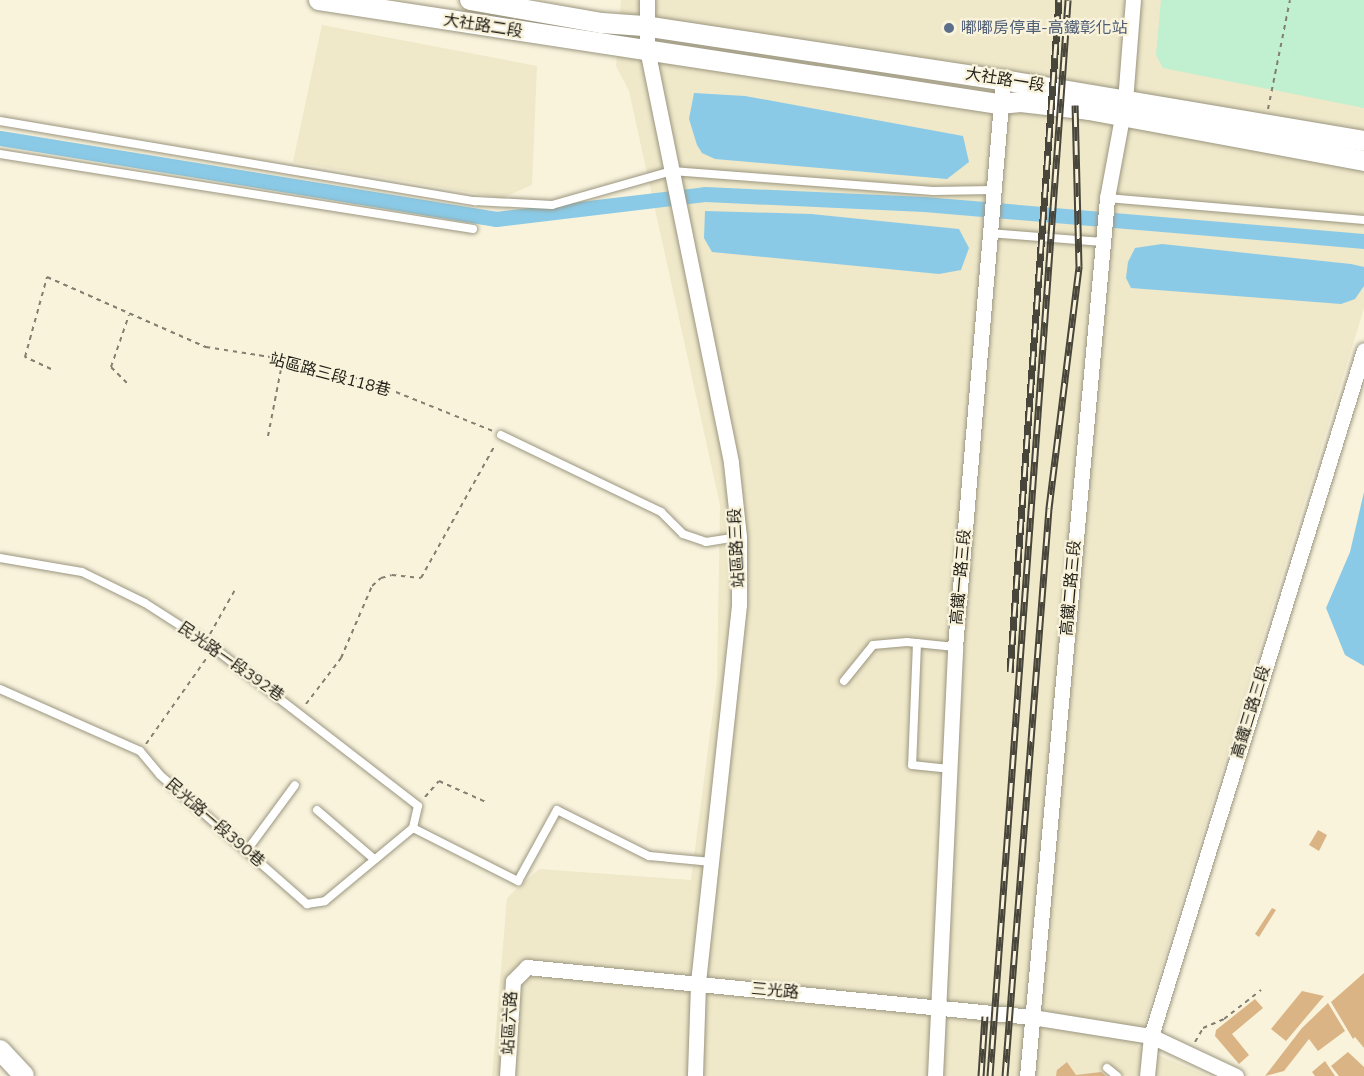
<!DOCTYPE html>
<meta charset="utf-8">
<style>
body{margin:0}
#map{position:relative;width:1364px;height:1076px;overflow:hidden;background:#f9f3dc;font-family:"Nunito Sans","Noto Sans TC",sans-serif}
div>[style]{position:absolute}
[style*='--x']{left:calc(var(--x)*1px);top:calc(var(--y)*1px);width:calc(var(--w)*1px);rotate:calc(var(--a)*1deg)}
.built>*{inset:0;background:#efe8c9}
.green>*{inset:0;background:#c0f0cf}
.water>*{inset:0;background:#8acae7}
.canal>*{height:15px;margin:-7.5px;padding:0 7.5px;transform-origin:7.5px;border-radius:7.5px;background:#8acae7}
.building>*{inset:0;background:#dab484}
.path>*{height:2px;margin-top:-1px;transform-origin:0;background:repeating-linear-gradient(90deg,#837f70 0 4.5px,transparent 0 9px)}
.roads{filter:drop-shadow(0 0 2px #9b9680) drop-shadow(0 0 2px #9b9680)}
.service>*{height:8px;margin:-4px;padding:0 4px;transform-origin:4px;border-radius:4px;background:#fff}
.minor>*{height:15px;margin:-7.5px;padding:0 7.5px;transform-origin:7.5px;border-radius:7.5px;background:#fff}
.tertiary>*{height:20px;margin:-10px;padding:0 10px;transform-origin:10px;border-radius:10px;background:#fff}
.rail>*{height:7px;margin-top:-3.5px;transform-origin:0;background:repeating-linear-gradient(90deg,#f9f3dc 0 14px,#48453a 0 28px);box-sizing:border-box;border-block:2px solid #48453a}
.dots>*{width:16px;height:16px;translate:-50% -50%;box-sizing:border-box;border:3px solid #f9f3dc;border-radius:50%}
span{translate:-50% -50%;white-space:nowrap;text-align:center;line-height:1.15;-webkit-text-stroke:4.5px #f9f3dc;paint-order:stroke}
.street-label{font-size:16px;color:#201e16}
.service-label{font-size:16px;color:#4e5e75}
.left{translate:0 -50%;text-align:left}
</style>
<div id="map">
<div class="built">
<i style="clip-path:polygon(621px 0,1364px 0,1364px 308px,1137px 1046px,1208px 1076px,492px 1076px,507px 898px,539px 869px,691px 880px,717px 680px,720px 505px,629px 91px,616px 66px)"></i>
<i style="clip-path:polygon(322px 25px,537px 66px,532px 185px,502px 198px,293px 162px)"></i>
</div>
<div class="green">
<i style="clip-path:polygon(1161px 0,1364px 0,1364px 108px,1163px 68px,1156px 55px)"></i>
</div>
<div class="water">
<i style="clip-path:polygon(694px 93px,745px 96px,963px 136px,969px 162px,947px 179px,715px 159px,702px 153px,697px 145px,689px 119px)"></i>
<i style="clip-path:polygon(705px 211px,811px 214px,959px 229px,969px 248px,961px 270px,939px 274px,712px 252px,704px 238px)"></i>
<i style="clip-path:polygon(1162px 244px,1351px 264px,1364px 267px,1364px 286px,1355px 299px,1341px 304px,1131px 288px,1126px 278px,1128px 262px,1135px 248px)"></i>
<i style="clip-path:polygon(1364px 492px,1364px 666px,1345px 655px,1326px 608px,1350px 552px)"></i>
</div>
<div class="canal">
<i style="--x:0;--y:138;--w:503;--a:9.27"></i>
<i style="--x:496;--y:219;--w:210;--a:-6.8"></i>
<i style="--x:705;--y:194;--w:219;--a:2.6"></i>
<i style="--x:924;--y:204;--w:442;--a:4.8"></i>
</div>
<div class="building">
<i style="clip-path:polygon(1318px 830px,1327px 835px,1319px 851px,1309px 845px)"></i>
<i style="clip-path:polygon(1272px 908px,1276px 910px,1259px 937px,1255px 934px)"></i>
<i style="clip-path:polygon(1364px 973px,1364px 1048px,1355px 1037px,1353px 1039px,1331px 1002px)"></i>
<i style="clip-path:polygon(1302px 991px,1324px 996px,1286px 1041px,1271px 1029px)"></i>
<i style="clip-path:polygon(1255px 999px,1263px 1008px,1232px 1034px,1249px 1055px,1239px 1064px,1215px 1036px,1216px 1030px)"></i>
<i style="clip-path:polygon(1328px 1003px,1345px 1031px,1318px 1051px,1309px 1039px,1284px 1071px,1265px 1076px,1302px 1028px)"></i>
<i style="clip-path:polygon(1348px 1052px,1364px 1067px,1364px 1076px,1339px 1076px,1331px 1066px)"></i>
<i style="clip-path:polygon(1325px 1061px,1335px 1076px,1315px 1076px,1312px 1072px)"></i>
<i style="clip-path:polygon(1067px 1062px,1076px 1075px,1101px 1072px,1106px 1076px,1056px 1076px,1057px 1070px)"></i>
</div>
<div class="path">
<i style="--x:1268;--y:109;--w:111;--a:-78.6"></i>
<i style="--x:51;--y:369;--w:29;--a:-155"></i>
<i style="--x:25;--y:357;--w:83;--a:-74.6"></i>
<i style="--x:47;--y:277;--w:174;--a:23.8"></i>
<i style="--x:206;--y:347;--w:78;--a:8.9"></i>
<i style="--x:283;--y:359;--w:91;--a:14.6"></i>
<i style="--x:371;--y:382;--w:131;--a:21.9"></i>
<i style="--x:127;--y:383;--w:23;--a:-135"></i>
<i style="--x:111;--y:367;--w:55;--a:-70.9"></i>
<i style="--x:268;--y:436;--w:78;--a:-79"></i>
<i style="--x:210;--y:634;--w:53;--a:-60.5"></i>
<i style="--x:306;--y:704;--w:58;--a:-52.7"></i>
<i style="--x:341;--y:658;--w:78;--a:-66.7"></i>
<i style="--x:372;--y:586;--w:12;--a:-42"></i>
<i style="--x:381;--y:578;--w:11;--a:-15"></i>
<i style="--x:392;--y:575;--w:29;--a:6"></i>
<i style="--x:421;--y:578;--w:152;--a:-60.9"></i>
<i style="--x:146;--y:744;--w:108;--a:-54.8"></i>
<i style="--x:425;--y:797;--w:21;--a:-49"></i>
<i style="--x:439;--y:781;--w:51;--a:24.1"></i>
<i style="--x:1195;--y:1042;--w:16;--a:-60"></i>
<i style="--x:1203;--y:1028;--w:23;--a:-23"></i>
<i style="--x:1224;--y:1019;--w:47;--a:-38.1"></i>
</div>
<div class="roads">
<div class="service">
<i style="--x:0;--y:121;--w:482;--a:9.6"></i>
<i style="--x:475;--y:201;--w:77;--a:3"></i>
<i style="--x:552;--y:205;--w:125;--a:-15.8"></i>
<i style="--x:672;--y:171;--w:262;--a:4.4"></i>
<i style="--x:933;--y:191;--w:60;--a:-1"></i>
<i style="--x:0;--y:154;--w:479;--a:9"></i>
<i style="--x:1107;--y:198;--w:258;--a:4.9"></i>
<i style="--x:989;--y:233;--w:114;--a:4.5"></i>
<i style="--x:501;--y:435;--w:178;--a:25.7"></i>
<i style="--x:661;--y:512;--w:31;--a:45"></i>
<i style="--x:683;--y:534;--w:24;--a:19"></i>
<i style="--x:706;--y:542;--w:33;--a:-9"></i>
<i style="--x:0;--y:558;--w:83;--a:9.7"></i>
<i style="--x:82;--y:572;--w:70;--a:26.2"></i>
<i style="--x:145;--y:603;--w:72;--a:32.6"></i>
<i style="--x:206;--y:642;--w:268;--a:37.7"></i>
<i style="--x:418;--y:806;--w:23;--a:103"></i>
<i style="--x:917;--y:643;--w:122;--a:92.3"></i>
<i style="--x:912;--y:765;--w:37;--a:6"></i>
<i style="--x:844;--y:681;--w:46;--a:-51.1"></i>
<i style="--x:873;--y:645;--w:34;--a:-5"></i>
<i style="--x:907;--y:642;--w:48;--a:5.9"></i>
<i style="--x:0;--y:689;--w:153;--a:23.9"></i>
<i style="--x:140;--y:751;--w:31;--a:50"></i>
<i style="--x:160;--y:775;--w:196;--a:41.3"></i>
<i style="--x:307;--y:904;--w:18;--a:-9"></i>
<i style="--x:325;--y:901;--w:114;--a:-39.7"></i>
<i style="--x:317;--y:810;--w:75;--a:40.7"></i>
<i style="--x:413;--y:828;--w:118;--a:26.8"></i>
<i style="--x:518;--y:881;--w:81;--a:-61.2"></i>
<i style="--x:557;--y:810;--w:103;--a:26.6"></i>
<i style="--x:649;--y:856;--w:63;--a:5.4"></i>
<i style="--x:248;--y:849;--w:79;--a:-53.7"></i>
<i style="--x:1107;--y:1068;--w:13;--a:39"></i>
</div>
<div class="minor">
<i style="--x:647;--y:0;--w:49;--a:90"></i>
<i style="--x:647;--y:49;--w:422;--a:78.5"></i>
<i style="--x:731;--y:463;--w:74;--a:83.8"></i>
<i style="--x:739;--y:537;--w:68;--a:90"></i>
<i style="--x:739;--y:605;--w:381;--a:96.2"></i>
<i style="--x:698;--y:984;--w:92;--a:91.9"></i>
<i style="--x:507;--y:1076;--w:95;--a:-86.4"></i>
<i style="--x:513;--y:981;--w:20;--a:-45"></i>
<i style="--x:527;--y:967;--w:507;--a:5.65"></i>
<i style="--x:1032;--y:1017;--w:121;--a:9.1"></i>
<i style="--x:1151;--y:1036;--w:94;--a:25.2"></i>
<i style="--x:935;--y:1076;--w:429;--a:-87.3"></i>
<i style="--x:955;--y:647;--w:569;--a:-85.16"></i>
<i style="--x:1027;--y:1076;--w:882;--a:-84.79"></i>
<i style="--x:1107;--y:198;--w:99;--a:-79.5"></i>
<i style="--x:1125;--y:101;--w:101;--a:-85.5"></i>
<i style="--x:1147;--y:1076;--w:40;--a:-84.3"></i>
<i style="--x:1151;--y:1036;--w:718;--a:-72.75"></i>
</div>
<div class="tertiary">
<i style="--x:319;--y:0;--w:688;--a:8.7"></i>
<i style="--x:999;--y:104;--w:22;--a:-5"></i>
<i style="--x:1021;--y:102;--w:68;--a:6.7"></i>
<i style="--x:1089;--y:110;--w:280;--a:10.5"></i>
<i style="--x:470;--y:0;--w:134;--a:9.9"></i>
<i style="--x:602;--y:23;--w:42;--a:4.1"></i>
<i style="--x:644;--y:26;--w:363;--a:8.6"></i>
<i style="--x:1003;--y:80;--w:366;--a:9.6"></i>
<i style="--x:0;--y:1050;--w:35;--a:47"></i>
</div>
</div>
<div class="rail">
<i style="--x:1010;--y:672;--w:674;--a:-85.83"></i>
<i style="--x:981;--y:1076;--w:60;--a:-86.2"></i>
<i style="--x:990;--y:1076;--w:1079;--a:-85.85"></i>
<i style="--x:1005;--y:1076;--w:570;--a:-85.57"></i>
<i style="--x:1049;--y:508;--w:244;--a:-82.9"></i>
<i style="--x:1079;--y:266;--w:161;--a:-91.4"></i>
</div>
<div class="dots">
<i style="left:949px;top:28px;background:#5c6f8a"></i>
</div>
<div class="street-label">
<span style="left:483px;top:26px;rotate:9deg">大社路二段</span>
<span style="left:1005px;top:80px;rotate:9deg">大社路一段</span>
<span style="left:330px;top:375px;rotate:15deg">站區路三段118巷</span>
<span style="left:737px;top:548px;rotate:-93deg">站區路三段</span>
<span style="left:961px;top:577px;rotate:-85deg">高鐵一路三段</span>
<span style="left:1071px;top:588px;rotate:-85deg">高鐵二路三段</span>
<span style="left:231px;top:662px;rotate:35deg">民光路一段392巷</span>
<span style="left:1251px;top:712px;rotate:-73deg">高鐵三路三段</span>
<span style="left:215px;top:823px;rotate:41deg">民光路一段390巷</span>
<span style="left:775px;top:991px;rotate:5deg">三光路</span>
<span style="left:510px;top:1023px;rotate:-87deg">站區六路</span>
</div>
<div class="service-label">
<span class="left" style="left:961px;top:28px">嘟嘟房停車-高鐵彰化站</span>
</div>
</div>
